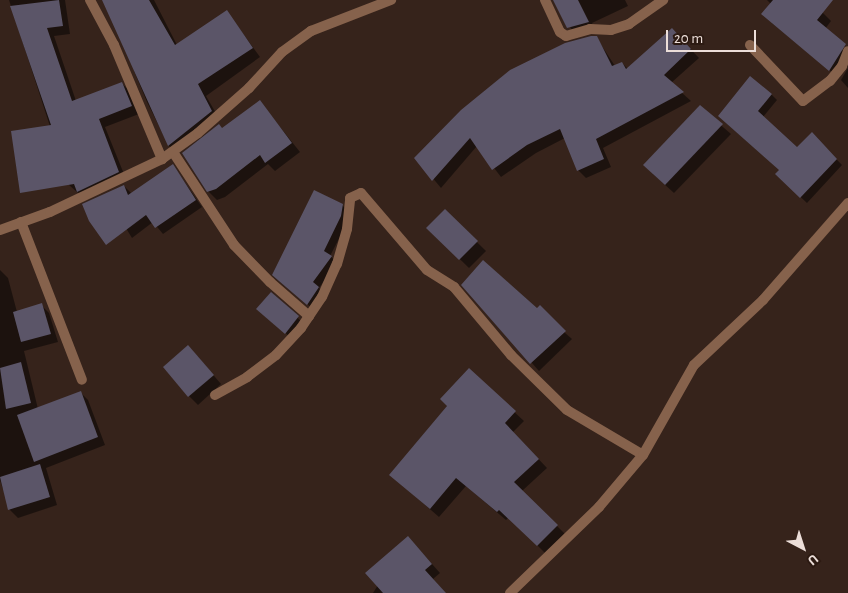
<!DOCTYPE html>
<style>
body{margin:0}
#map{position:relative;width:848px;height:593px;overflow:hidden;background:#36231b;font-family:"Alegreya Sans",sans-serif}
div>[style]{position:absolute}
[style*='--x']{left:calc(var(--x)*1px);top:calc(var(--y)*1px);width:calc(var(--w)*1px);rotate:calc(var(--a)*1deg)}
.shadow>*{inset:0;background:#0007}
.building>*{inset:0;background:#5b5568}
.minor>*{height:10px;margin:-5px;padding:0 5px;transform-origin:5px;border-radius:5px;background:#86624c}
span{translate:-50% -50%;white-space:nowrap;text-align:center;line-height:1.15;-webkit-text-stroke:4px #2c1a12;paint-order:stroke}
.north{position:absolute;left:778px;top:523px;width:50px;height:50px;-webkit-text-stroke:4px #2c1a12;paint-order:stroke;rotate:140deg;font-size:14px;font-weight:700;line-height:20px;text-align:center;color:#ecded9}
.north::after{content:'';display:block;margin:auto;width:18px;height:22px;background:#ecded9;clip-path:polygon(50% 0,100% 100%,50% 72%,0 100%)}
.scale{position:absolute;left:666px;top:30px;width:90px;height:22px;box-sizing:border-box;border:2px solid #ecded9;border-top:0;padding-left:6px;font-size:15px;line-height:18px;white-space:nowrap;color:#ecded9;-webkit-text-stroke:4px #2c1a12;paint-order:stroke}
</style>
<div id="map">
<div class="shadow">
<i style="clip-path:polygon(9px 0,65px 0,70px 34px,54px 36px,76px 101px,122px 84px,130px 91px,139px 114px,105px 127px,126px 179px,85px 199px,69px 185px)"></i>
<i style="clip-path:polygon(103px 0,154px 0,177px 45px,227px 12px,260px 57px,206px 96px,220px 120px,177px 154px,169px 146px,147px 102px,134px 71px,137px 70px)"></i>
<i style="clip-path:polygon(560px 0,625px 0,628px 6px,592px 23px,595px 29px,575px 35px,555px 2px)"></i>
<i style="clip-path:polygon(767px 0,810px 0,831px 21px,825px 29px,848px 57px,839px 78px,772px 23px,771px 4px)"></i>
<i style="clip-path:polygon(596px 37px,615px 66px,622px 63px,628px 69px,680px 38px,699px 58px,671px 83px,691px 101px,603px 148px,611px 167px,586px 178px,578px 170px,565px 138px,536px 153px,501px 177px,477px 146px,441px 188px,416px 158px)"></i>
<i style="clip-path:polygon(848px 68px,848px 88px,841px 80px)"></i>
<i style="clip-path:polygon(771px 94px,777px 100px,763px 117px,797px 149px,812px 134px,842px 165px,807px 203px,776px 174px,780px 170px,725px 122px)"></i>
<i style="clip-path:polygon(260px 102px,300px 152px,275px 171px,268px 164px,225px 197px,217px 200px,208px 191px,223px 129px)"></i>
<i style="clip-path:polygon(700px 107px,731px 134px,674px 193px,653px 174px)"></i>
<i style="clip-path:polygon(173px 166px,202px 207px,163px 234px,153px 222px,132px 238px,124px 225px,124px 186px,132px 194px)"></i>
<i style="clip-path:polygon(342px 205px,348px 211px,347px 223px,330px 256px,337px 262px,319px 288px,324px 293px,314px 310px,280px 280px)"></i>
<i style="clip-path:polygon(445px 211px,486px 251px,469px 268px,428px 228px)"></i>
<i style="clip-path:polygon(483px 261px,572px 339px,539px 371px,463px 285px)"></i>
<i style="clip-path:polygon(0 270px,8px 278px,17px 312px,41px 305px,49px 313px,58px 342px,24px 351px,38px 409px,80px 392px,88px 400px,105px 445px,46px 468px,57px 505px,18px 518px,10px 510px,0 480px)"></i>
<i style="clip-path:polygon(271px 293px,302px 322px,290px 337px,262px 313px)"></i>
<i style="clip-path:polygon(197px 356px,221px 384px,198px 405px,189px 396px)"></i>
<i style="clip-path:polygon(469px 370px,524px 421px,513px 432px,547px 468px,522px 491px,565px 534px,546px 554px,509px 517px,506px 520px,466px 486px,439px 517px,400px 483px)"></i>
<i style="clip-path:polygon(408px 537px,440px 573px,433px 579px,445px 593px,373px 593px)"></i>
</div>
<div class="building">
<i style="clip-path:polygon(59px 0,63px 26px,47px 28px,72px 101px,122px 82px,132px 106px,99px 119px,119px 172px,77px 192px,74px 184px,20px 193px,11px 131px,51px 125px,10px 6px)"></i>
<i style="clip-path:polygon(102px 0,149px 0,175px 45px,227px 10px,253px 48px,198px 84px,212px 111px,168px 146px)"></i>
<i style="clip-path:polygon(553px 0,578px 0,589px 22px,567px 28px)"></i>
<i style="clip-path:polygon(773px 0,833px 0,817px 20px,846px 44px,829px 71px,761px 14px)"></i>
<i style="clip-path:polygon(672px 28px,691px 49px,664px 75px,684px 92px,596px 139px,604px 159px,577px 171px,560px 129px,527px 145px,492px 170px,470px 138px,432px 181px,414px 158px,461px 110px,510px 70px,565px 43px,591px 36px,597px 36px,612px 66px,622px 62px,626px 69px)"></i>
<i style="clip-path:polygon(750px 76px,772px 94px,758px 111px,797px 147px,812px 132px,837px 159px,800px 198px,775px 174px,779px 170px,718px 116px)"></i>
<i style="clip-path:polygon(260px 100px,292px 143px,265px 163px,260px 155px,216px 189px,207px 192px,182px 153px,219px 124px,222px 128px)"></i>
<i style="clip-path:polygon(700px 105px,723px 124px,665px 185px,643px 165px)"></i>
<i style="clip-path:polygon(173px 164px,196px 200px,155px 228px,146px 215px,106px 245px,89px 221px,82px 204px,124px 185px,128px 195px)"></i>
<i style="clip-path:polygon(314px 190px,343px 204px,341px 216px,324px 251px,332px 256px,313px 282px,319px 287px,307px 305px,272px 275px)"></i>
<i style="clip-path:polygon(445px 209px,478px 241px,459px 260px,426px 228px)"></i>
<i style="clip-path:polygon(483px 260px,537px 308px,540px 305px,566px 331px,530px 364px,461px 285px)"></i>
<i style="clip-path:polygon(271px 292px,299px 316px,285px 334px,256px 309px)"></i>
<i style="clip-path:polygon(42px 303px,51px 334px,21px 342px,13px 312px)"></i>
<i style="clip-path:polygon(188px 345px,214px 375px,188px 397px,163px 367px)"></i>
<i style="clip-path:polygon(21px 362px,31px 403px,6px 409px,0 368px)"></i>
<i style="clip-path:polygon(469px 368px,516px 411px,505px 423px,539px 459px,514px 482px,558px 525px,537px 546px,499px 510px,497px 512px,456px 478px,430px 509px,389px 475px,447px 406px,440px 399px)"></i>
<i style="clip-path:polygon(81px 391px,98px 437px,34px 462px,17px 415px)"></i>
<i style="clip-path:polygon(40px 464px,50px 497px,8px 510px,0 477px)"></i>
<i style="clip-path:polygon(408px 536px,432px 564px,425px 570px,446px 593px,383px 593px,365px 573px)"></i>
</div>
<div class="minor">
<i style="--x:90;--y:0;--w:51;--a:61.9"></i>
<i style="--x:114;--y:45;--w:124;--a:67.2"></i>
<i style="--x:545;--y:0;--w:35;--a:65"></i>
<i style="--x:560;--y:32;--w:7;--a:34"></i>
<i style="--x:566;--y:36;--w:25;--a:-16"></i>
<i style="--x:590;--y:29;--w:21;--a:3"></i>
<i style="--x:611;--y:30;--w:19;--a:-18"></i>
<i style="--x:629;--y:24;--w:42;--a:-35.2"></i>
<i style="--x:750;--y:45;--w:77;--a:46.6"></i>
<i style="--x:803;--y:101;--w:34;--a:-37"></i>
<i style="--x:830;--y:81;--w:19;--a:-51"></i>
<i style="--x:842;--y:66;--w:16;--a:-68"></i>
<i style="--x:173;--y:152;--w:111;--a:56.7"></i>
<i style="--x:234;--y:245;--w:52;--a:45.8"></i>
<i style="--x:270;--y:282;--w:52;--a:41.1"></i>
<i style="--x:21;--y:222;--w:169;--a:68.9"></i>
<i style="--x:0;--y:230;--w:53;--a:-19.8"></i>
<i style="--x:50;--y:212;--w:124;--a:-25.3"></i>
<i style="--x:162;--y:159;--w:44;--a:-35.8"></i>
<i style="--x:198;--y:133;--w:68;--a:-41.4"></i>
<i style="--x:249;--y:88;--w:49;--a:-47.5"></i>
<i style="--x:282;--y:52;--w:36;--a:-36"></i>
<i style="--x:311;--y:31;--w:86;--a:-21.2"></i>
<i style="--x:215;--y:395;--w:37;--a:-29"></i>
<i style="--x:247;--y:377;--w:36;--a:-37"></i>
<i style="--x:276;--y:355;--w:37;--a:-47"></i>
<i style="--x:301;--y:328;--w:37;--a:-56"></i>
<i style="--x:322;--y:297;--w:36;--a:-66"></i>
<i style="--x:337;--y:264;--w:36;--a:-74"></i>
<i style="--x:347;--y:229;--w:31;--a:-84"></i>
<i style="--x:350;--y:198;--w:12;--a:-24"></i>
<i style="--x:361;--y:193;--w:101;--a:49.4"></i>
<i style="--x:427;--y:270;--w:32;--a:32"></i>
<i style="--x:454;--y:287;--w:89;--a:50"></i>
<i style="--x:511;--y:355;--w:78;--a:44.5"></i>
<i style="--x:567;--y:410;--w:88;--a:30.6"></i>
<i style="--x:510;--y:593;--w:124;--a:-44"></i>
<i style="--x:599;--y:507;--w:68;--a:-49.8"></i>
<i style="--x:643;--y:455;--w:103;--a:-60.5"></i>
<i style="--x:694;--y:365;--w:95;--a:-43.3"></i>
<i style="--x:763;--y:300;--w:129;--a:-48.8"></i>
</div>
<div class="north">U</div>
<div class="scale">20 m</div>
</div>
